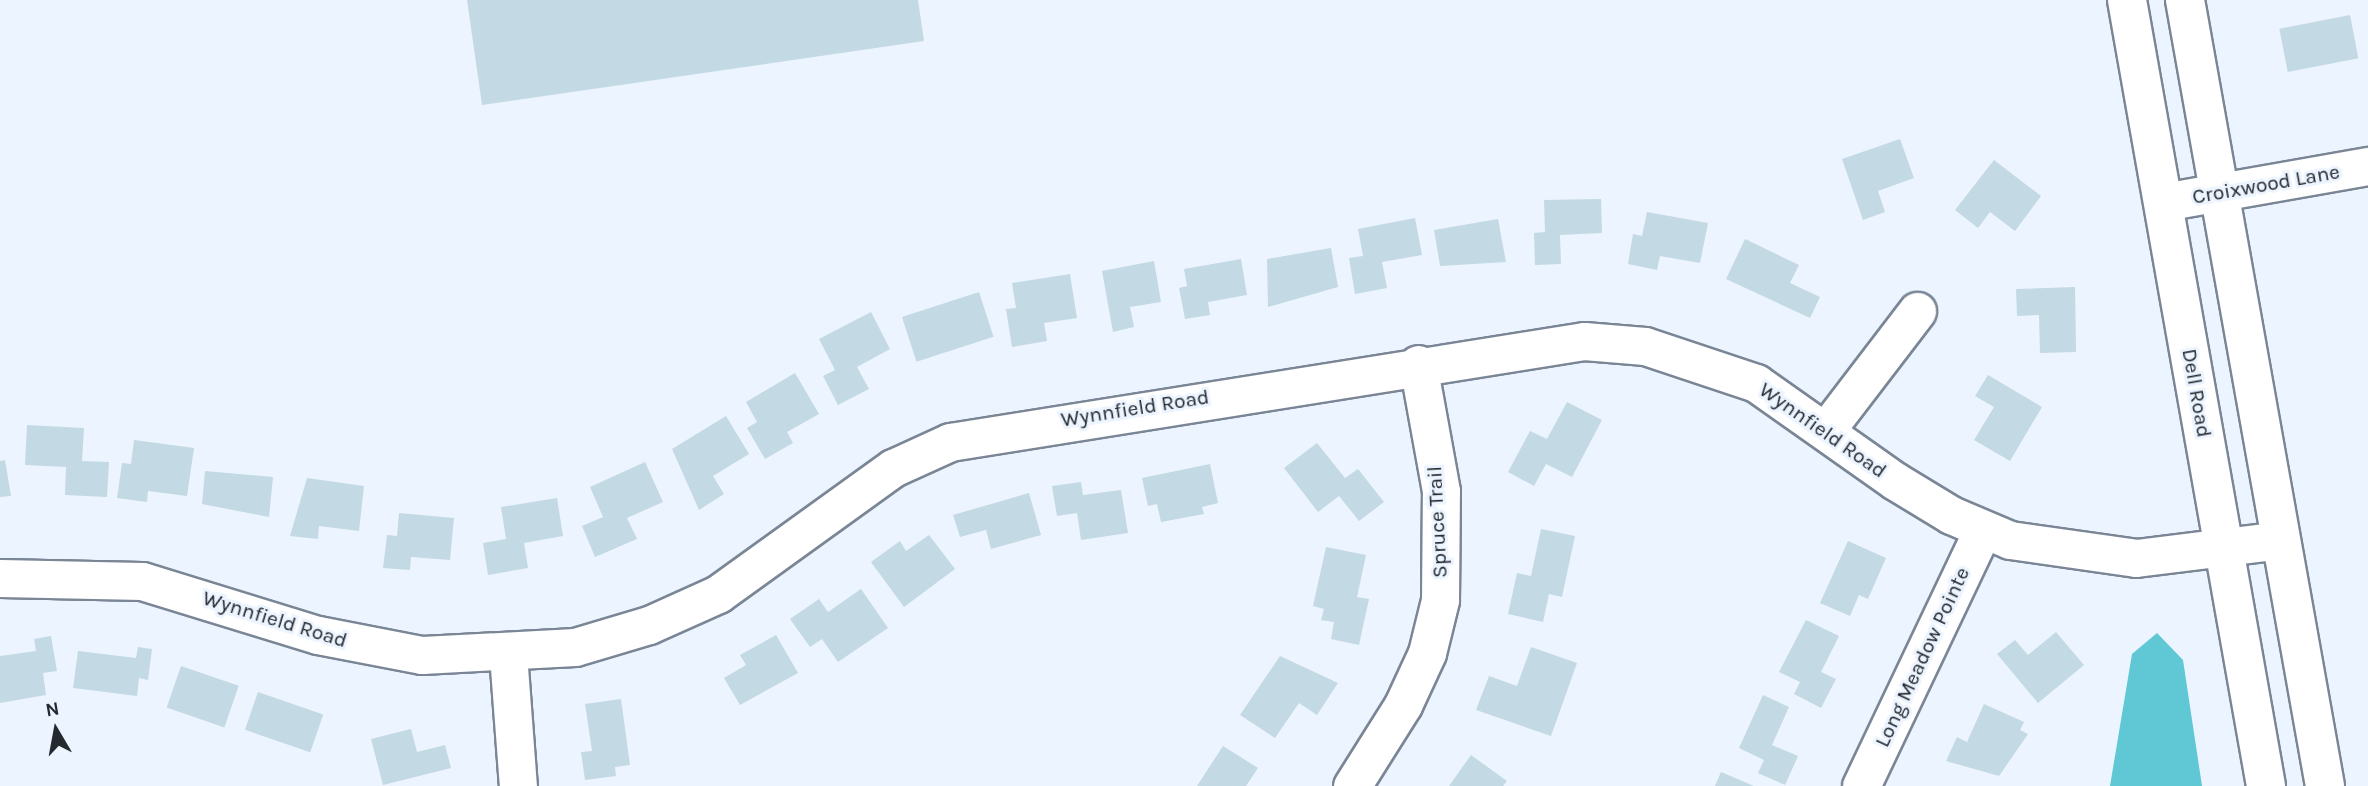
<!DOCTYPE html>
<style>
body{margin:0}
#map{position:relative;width:2368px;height:786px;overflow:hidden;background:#ecf4ff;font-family:Karla,sans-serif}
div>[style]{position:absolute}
.water>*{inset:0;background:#60c7d4}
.building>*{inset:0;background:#c3d9e4;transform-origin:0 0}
.roads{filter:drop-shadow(2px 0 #7a8696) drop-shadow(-2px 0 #7a8696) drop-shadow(0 2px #7a8696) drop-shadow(0 -2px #7a8696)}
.minor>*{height:37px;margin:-18.5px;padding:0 18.5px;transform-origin:18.5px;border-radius:18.5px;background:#fff}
.major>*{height:38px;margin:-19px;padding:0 19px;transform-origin:19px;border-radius:19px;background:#fff}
span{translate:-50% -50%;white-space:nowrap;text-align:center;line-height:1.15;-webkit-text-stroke:6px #ecf4ff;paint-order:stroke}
.street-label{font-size:21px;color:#24292f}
.north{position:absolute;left:21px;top:695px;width:70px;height:70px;-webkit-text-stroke:5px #ecf4ff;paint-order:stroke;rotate:350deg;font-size:19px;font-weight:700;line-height:28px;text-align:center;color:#24292f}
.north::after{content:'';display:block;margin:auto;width:24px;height:32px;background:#24292f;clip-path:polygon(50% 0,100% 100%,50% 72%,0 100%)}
</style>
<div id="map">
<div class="water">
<i style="clip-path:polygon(2157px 633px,2183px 660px,2202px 786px,2110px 786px,2132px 654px)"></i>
</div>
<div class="building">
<i style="clip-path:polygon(467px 0,918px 0,924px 41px,482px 105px)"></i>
<i style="left:2350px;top:15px;width:44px;height:72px;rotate:79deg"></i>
<i style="clip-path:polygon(1900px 139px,1914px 178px,1878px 191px,1885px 212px,1863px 220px,1842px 159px)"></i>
<i style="clip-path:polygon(1994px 160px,2041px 196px,2015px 231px,1990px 212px,1978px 228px,1955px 210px)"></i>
<i style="clip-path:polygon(1601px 199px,1602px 233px,1560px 235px,1561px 264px,1535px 265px,1534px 233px,1545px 232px,1544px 200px)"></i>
<i style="clip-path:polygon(1647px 212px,1708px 223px,1700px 263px,1660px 256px,1657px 270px,1628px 264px,1633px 234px,1642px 236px)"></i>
<i style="clip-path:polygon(1415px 218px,1422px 255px,1382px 262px,1387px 288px,1355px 294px,1349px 258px,1363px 256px,1358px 229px)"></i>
<i style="clip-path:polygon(1498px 219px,1506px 262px,1440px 266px,1434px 230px)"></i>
<i style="clip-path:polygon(1745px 239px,1799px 265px,1790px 283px,1820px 297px,1810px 318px,1726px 279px)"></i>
<i style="clip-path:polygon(1331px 248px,1338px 287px,1268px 307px,1267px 259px)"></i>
<i style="clip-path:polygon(1241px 259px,1247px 295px,1208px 302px,1210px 315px,1185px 319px,1179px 288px,1187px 286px,1184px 269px)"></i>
<i style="clip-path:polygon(1154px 261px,1161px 302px,1130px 307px,1134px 327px,1113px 332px,1102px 271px)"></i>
<i style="clip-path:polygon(1070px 274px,1077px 318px,1044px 323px,1047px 341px,1012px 347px,1006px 309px,1016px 308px,1012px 283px)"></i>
<i style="clip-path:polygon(2075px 287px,2076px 352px,2040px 353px,2039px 315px,2017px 316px,2016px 289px)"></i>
<i style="left:979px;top:292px;width:47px;height:81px;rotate:72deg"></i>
<i style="clip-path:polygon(871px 312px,890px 349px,857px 367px,869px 389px,838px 405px,823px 376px,835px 370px,819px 339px)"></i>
<i style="clip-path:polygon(795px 373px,819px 414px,787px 432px,793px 443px,765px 459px,747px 428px,757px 422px,746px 402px)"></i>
<i style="clip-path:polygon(1988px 375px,2042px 407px,2010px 461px,1974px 440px,1994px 407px,1975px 396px)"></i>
<i style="clip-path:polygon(1567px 402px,1602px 420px,1572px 477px,1546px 464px,1534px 486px,1508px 472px,1530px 431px,1547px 439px)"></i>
<i style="clip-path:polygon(726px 416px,749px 454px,713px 476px,724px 494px,699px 510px,672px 449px)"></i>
<i style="clip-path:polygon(27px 425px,84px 428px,82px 461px,109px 462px,107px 497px,65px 495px,66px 467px,25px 465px)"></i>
<i style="clip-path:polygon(134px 440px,194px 448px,187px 496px,148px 491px,147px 502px,117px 498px,122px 463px,131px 464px)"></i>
<i style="clip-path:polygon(1317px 443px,1345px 478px,1358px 469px,1384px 502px,1359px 521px,1339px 496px,1318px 512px,1284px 468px)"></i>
<i style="clip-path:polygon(5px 460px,11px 496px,0 497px,0 461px)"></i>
<i style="clip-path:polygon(645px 462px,663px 502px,627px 518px,637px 539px,595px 557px,582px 526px,603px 517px,590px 487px)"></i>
<i style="clip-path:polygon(1210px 464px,1218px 503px,1202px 507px,1204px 514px,1161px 522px,1157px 504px,1148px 506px,1142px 478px)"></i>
<i style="clip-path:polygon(205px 471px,273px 477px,269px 517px,202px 504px)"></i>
<i style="clip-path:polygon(307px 478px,364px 486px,359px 531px,319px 526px,318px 539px,290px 536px)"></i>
<i style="clip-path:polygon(1081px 482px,1083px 495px,1121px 490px,1128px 533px,1081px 540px,1077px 513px,1057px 516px,1052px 486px)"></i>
<i style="clip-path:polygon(1029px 493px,1041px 535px,991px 549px,986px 530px,960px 537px,953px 515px)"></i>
<i style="clip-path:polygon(557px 498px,563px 536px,524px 543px,528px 568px,488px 575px,483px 543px,506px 539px,501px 507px)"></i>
<i style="clip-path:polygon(399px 513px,454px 518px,450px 560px,411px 557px,410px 570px,383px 568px,387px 535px,397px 536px)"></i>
<i style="clip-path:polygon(1541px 529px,1575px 536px,1562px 597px,1549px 594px,1543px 622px,1508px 614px,1517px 573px,1531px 576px)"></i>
<i style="clip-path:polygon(929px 535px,955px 569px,904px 607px,871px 562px,900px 541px,906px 551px)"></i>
<i style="clip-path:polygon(1848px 541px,1886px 558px,1868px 599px,1859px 595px,1850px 616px,1820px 603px)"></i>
<i style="clip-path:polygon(1326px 547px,1366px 555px,1357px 597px,1369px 599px,1359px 645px,1331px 639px,1334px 622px,1321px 620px,1324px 609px,1313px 606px)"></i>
<i style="clip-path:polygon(861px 589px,888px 628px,838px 662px,822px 639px,810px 647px,790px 619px,819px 599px,828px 612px)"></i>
<i style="clip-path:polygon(1806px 620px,1839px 636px,1821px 672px,1836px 679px,1821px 708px,1794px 694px,1800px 682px,1779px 672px)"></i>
<i style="clip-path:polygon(2056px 632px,2084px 665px,2038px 703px,1997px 654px,2015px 640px,2028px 655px)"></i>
<i style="clip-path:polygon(776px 635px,798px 673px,740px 705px,724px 678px,746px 665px,740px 655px)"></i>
<i style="clip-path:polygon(51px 636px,57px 671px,43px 673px,46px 695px,0 703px,0 656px,36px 651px,34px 639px)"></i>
<i style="clip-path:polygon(138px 647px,152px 649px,148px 680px,139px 678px,137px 696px,73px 688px,78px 651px,136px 658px)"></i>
<i style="clip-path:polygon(1531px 647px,1577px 663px,1551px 736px,1476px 710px,1489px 676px,1517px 686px)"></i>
<i style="clip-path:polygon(1280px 656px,1338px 683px,1317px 715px,1299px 703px,1275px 738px,1240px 715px)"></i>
<i style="left:181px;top:666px;width:61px;height:44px;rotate:19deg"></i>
<i style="left:258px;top:692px;width:69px;height:40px;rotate:19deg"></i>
<i style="clip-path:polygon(1763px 695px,1789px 707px,1772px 745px,1798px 756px,1785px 785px,1758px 773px,1764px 760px,1739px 748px)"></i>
<i style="clip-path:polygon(621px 699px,630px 765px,615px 767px,616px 776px,585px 780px,581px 752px,592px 751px,585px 704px)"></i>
<i style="clip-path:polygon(1984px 704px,2024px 722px,2020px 730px,2028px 734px,1999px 776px,1946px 761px,1957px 737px,1967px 742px)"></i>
<i style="clip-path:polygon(411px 729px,417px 752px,445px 745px,451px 768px,383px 785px,371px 739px)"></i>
<i style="clip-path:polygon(1223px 746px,1258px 768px,1246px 786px,1197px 786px)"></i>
<i style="clip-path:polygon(1471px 755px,1507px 781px,1503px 786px,1449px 786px)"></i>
<i style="clip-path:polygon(1721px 772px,1754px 786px,1715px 786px)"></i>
</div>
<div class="roads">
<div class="minor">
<i style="left:2163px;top:202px;width:208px;rotate:-10deg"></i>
<i style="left:1826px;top:430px;width:150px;rotate:-52.6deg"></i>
<i style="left:0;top:578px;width:142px;rotate:1.2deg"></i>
<i style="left:142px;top:581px;width:184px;rotate:17.1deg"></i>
<i style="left:318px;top:635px;width:106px;rotate:10.9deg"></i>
<i style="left:422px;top:655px;width:153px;rotate:-3deg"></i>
<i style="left:575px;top:647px;width:77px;rotate:-16.6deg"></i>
<i style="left:649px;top:625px;width:76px;rotate:-24.2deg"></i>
<i style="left:718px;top:594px;width:216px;rotate:-35.8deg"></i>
<i style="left:893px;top:468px;width:63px;rotate:-24.5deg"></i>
<i style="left:950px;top:442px;width:642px;rotate:-9.05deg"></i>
<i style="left:1584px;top:341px;width:61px;rotate:4.7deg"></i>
<i style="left:1645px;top:346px;width:117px;rotate:18.4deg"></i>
<i style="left:1756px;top:383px;width:170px;rotate:35.2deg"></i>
<i style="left:1895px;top:481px;width:66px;rotate:31.3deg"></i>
<i style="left:1951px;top:515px;width:64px;rotate:23deg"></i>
<i style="left:2010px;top:540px;width:127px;rotate:8.1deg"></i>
<i style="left:2136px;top:558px;width:145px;rotate:-7.1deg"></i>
<i style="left:508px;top:654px;width:132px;rotate:85.7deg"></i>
<i style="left:1352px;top:786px;width:96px;rotate:-57.8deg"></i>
<i style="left:1403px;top:705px;width:57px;rotate:-65.2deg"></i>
<i style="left:1427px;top:653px;width:55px;rotate:-76.2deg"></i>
<i style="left:1440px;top:600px;width:109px;rotate:-89.5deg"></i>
<i style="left:1441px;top:491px;width:129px;rotate:-100.3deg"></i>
<i style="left:1861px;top:786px;width:284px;rotate:-64.6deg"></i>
</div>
<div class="major">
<i style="left:2127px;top:0;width:798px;rotate:79.97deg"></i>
<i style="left:2185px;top:0;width:798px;rotate:79.9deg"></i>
</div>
</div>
<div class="street-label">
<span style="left:2266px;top:184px;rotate:-10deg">Croixwood Lane</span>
<span style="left:2197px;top:393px;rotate:80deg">Dell Road</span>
<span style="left:1135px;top:408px;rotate:-9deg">Wynnfield Road</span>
<span style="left:1823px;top:430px;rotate:35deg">Wynnfield Road</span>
<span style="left:1437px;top:522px;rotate:-93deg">Spruce Trail</span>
<span style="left:275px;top:619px;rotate:17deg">Wynnfield Road</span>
<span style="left:1922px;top:657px;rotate:-65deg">Long Meadow Pointe</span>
</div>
<div class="north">N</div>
</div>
